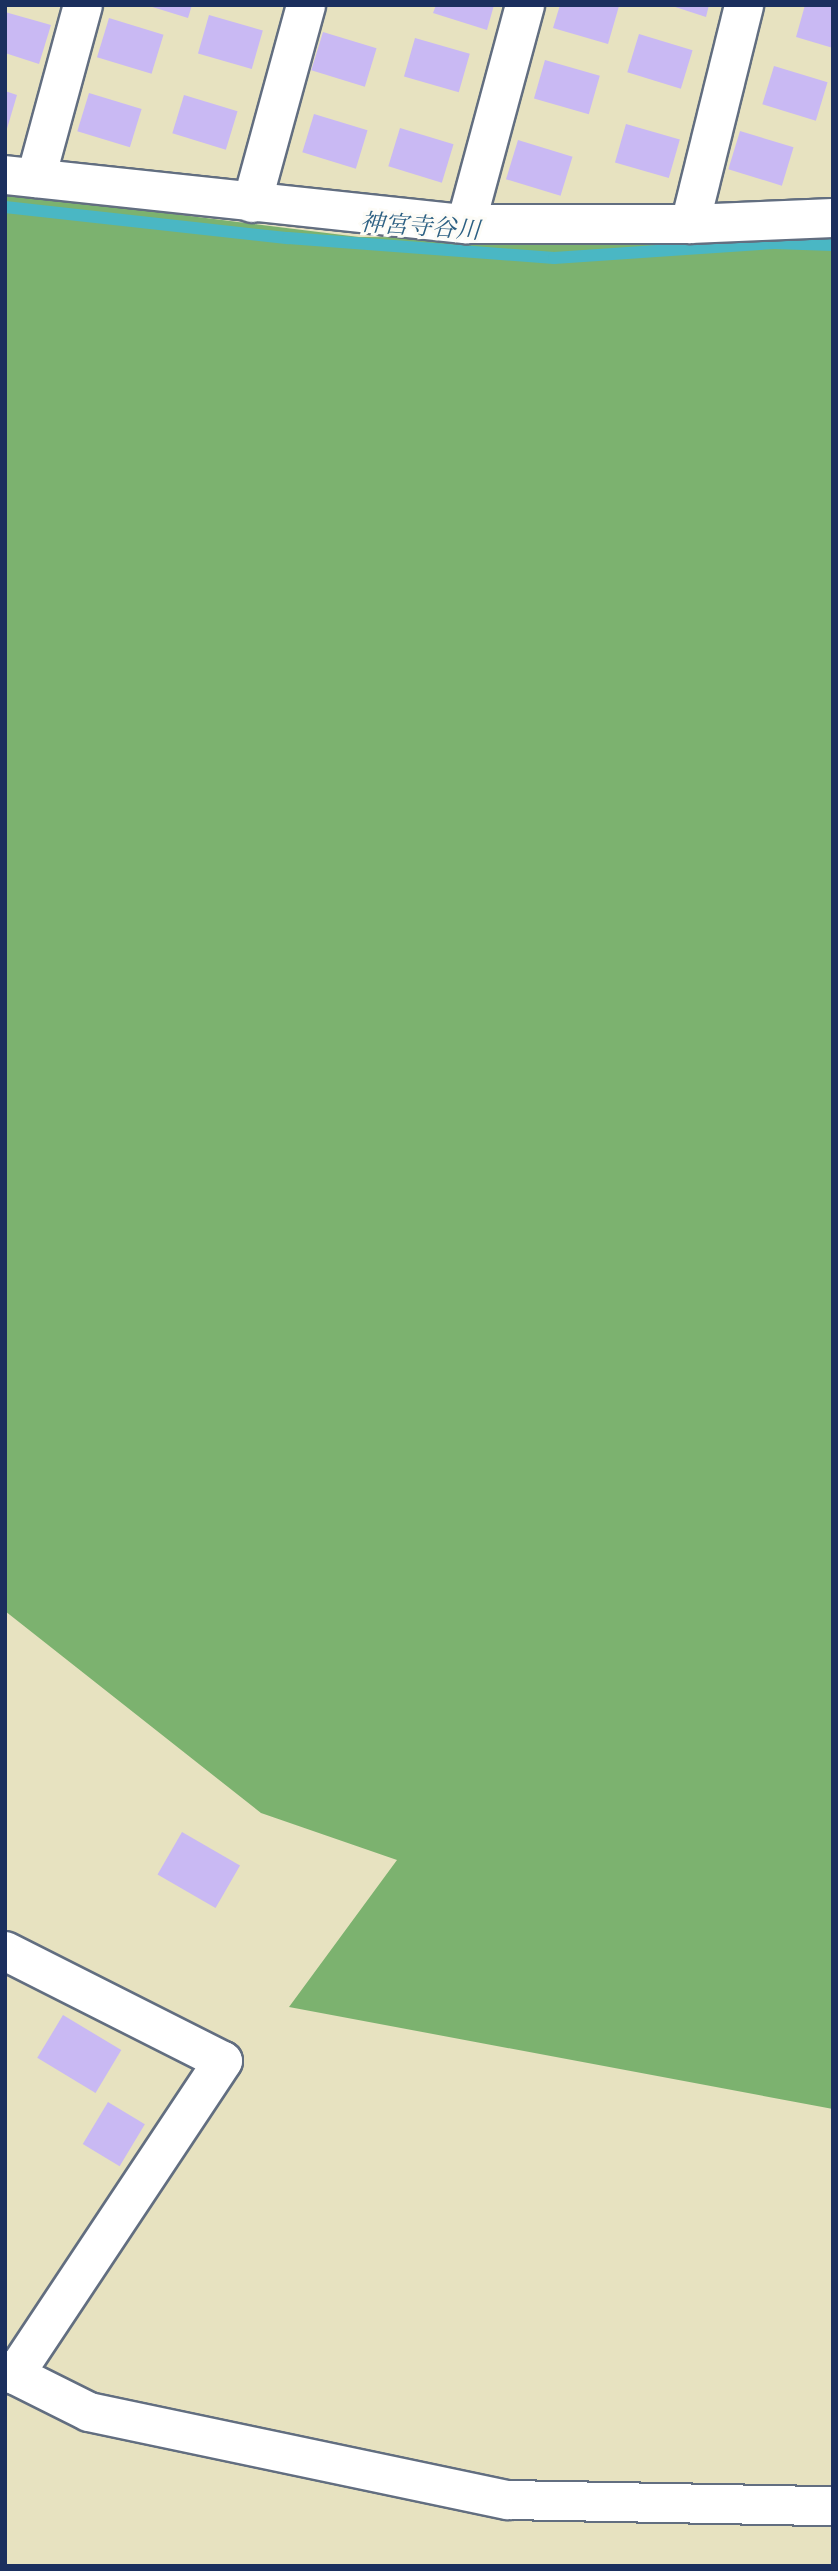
<!DOCTYPE html>
<meta charset="utf-8">
<style>
body{margin:0}
#map{position:relative;width:838px;height:2571px;overflow:hidden;background:#e7e2c0;font-family:"IM FELL French Canon","Noto Serif JP",serif}
div>[style]{position:absolute}
.forest>*{inset:0;background:#7cb26f}
.stream>*{height:12px;margin:-6px;padding:0 6px;transform-origin:6px;border-radius:6px;background:#4ab7c4}
.building>*{inset:0;background:#c9b9f3;transform-origin:0 0}
.roads{filter:drop-shadow(2px 0 #626e80) drop-shadow(-2px 0 #626e80) drop-shadow(0 2px #626e80) drop-shadow(0 -2px #626e80)}
.minor>*{height:38px;margin:-19px;padding:0 19px;transform-origin:19px;border-radius:19px;background:#fff}
span{translate:-50% -50%;white-space:nowrap;text-align:center;line-height:1.15;-webkit-text-stroke:6px #fdfcf7;paint-order:stroke}
.water-label{font-size:24px;color:#2b5f82;font-style:italic}
.frame{position:absolute;inset:0;border:7px solid #1b2f5e;pointer-events:none}
</style>
<div id="map">
<div class="forest">
<i style="clip-path:polygon(5px 193px,359px 237px,827px 239px,833px 243px,833px 2109px,289px 2007px,397px 1860px,261px 1813px,5px 1611px)"></i>
</div>
<div class="stream">
<i style="left:5px;top:207px;width:285px;rotate:6.3deg"></i>
<i style="left:288px;top:238px;width:267px;rotate:4.3deg"></i>
<i style="left:554px;top:258px;width:221px;rotate:-3.9deg"></i>
<i style="left:774px;top:243px;width:59px;rotate:1.9deg"></i>
</div>
<div class="building">
<i style="clip-path:polygon(146px 5px,192px 5px,188px 18px)"></i>
<i style="clip-path:polygon(436px 5px,494px 5px,487px 30px,433px 13px)"></i>
<i style="clip-path:polygon(560px 5px,619px 6px,608px 44px,553px 28px)"></i>
<i style="clip-path:polygon(669px 5px,709px 5px,706px 17px)"></i>
<i style="clip-path:polygon(805px 5px,833px 6px,833px 48px,796px 37px)"></i>
<i style="clip-path:polygon(5px 12px,51px 25px,39px 64px,5px 53px)"></i>
<i style="left:209px;top:15px;width:56px;height:40px;rotate:16deg"></i>
<i style="left:109px;top:18px;width:57px;height:41px;rotate:17deg"></i>
<i style="left:323px;top:32px;width:56px;height:40px;rotate:17deg"></i>
<i style="left:639px;top:34px;width:56px;height:40px;rotate:17deg"></i>
<i style="left:415px;top:38px;width:57px;height:40px;rotate:16deg"></i>
<i style="left:545px;top:60px;width:57px;height:40px;rotate:16deg"></i>
<i style="left:774px;top:66px;width:56px;height:40px;rotate:17deg"></i>
<i style="clip-path:polygon(5px 91px,17px 95px,6px 132px,5px 132px)"></i>
<i style="left:89px;top:93px;width:55px;height:40px;rotate:17deg"></i>
<i style="left:184px;top:95px;width:56px;height:40px;rotate:17deg"></i>
<i style="left:314px;top:114px;width:56px;height:40px;rotate:17deg"></i>
<i style="left:626px;top:124px;width:56px;height:40px;rotate:16deg"></i>
<i style="left:400px;top:128px;width:56px;height:40px;rotate:17deg"></i>
<i style="left:740px;top:131px;width:56px;height:40px;rotate:17deg"></i>
<i style="left:518px;top:140px;width:57px;height:41px;rotate:17deg"></i>
<i style="left:182px;top:1832px;width:67px;height:49px;rotate:30deg"></i>
<i style="left:63px;top:2015px;width:68px;height:50px;rotate:31deg"></i>
<i style="left:108px;top:2102px;width:43px;height:49px;rotate:31deg"></i>
</div>
<div class="roads">
<div class="minor">
<i style="left:5px;top:175px;width:464px;rotate:6.1deg"></i>
<i style="left:466px;top:224px;width:224px"></i>
<i style="left:690px;top:224px;width:143px;rotate:-2.4deg"></i>
<i style="left:36px;top:178px;width:179px;rotate:-74.8deg"></i>
<i style="left:252px;top:203px;width:205px;rotate:-74.7deg"></i>
<i style="left:466px;top:224px;width:227px;rotate:-74.9deg"></i>
<i style="left:690px;top:224px;width:226px;rotate:-76.1deg"></i>
<i style="left:5px;top:1951px;width:244px;rotate:26.8deg"></i>
<i style="left:223px;top:2061px;width:377px;rotate:123.6deg"></i>
<i style="left:5px;top:2370px;width:94px;rotate:26.6deg"></i>
<i style="left:89px;top:2412px;width:428px;rotate:11.9deg"></i>
<i style="left:508px;top:2500px;width:325px;rotate:1.1deg"></i>
</div>
</div>
<div class="water-label">
<span style="left:420px;top:227px;rotate:4deg">神宮寺谷川</span>
</div>
<div class="frame"></div>
</div>
